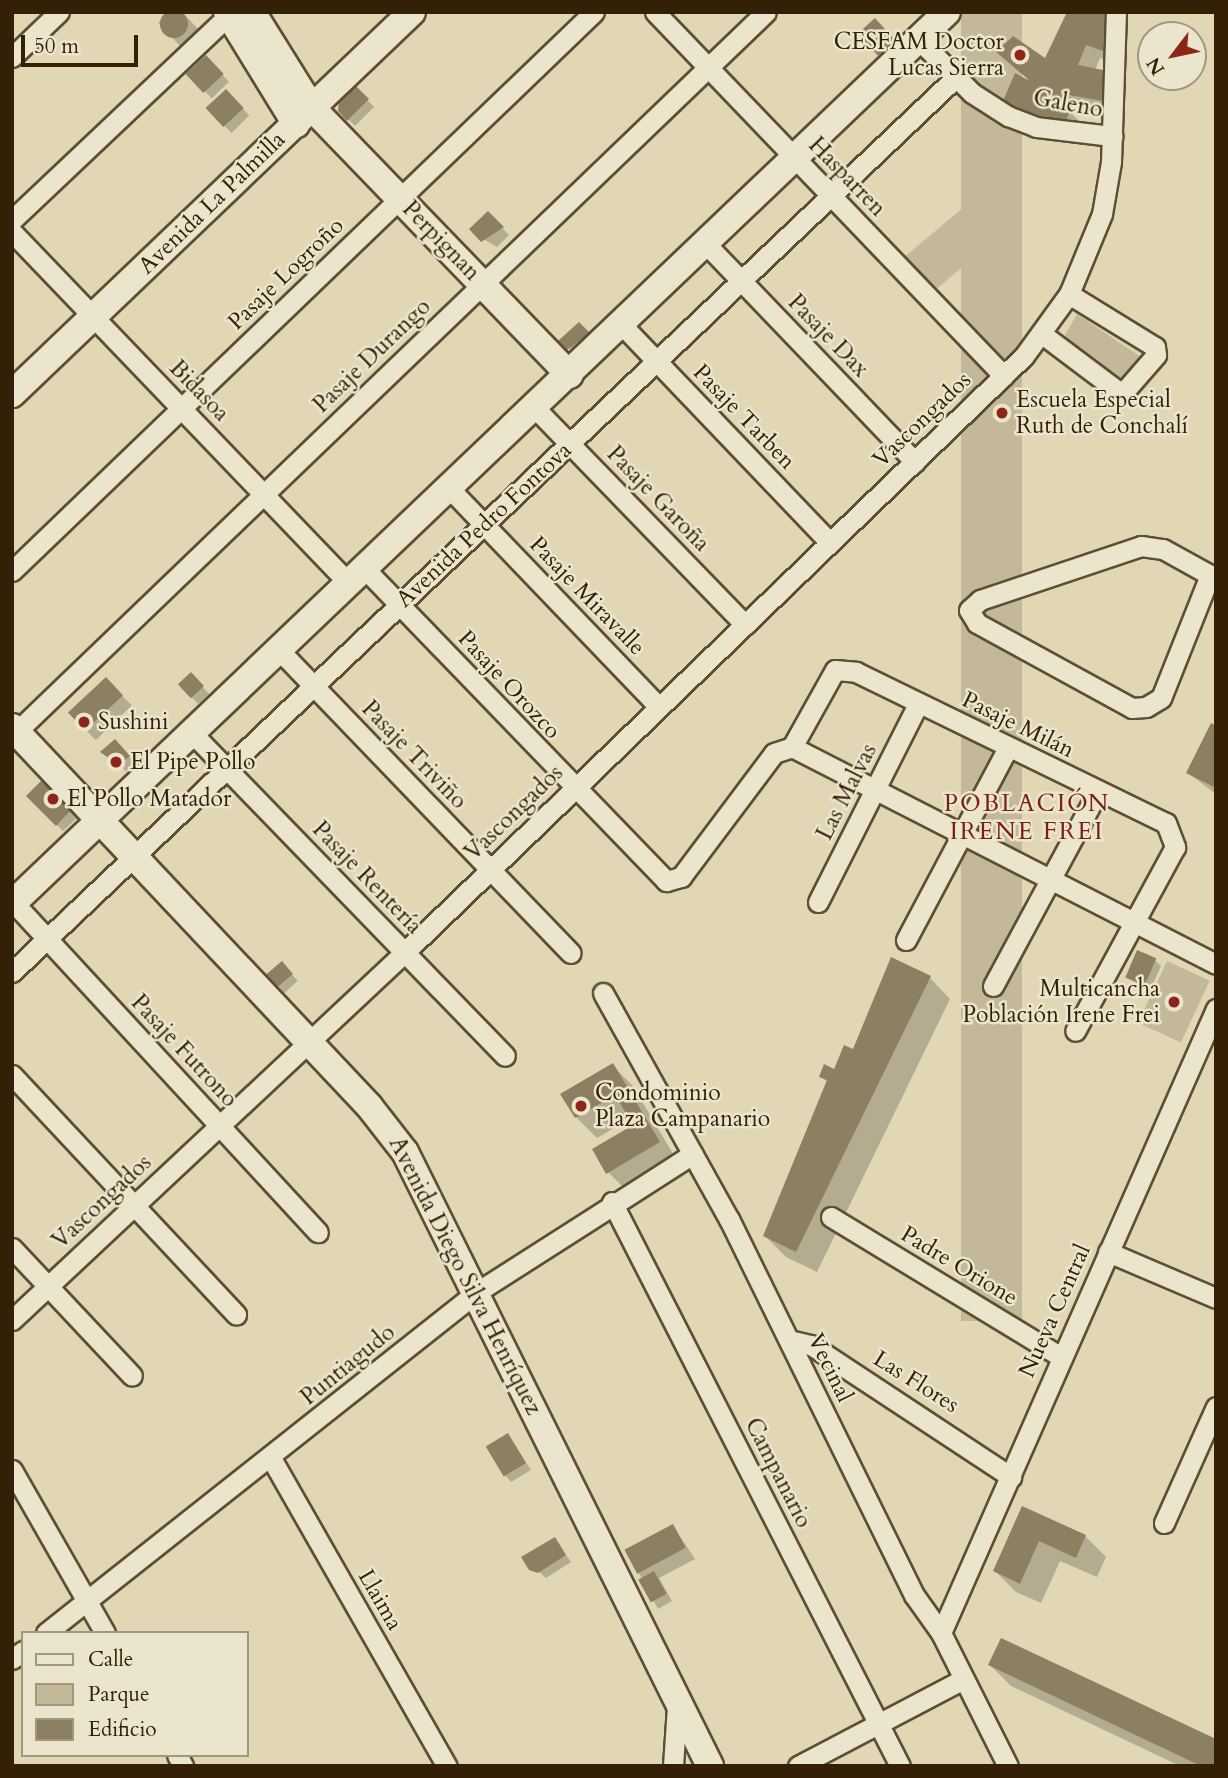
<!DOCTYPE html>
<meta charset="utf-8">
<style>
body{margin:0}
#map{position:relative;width:1228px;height:1778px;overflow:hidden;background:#e1d7b4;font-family:Cardo,serif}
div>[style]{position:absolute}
.green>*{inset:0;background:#c3b897;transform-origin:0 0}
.shadow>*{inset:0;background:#0003;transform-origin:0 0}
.building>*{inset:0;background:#8d7f61;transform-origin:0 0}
.round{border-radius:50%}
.roads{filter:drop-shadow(2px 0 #5e4e32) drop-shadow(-2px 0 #5e4e32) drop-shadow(0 2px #5e4e32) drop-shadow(0 -2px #5e4e32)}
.street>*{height:19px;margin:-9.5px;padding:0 9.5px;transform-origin:9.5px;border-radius:9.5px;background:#ece5ce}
.secondary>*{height:26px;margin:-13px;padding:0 13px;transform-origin:13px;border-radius:13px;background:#ece5ce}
.dots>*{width:19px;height:19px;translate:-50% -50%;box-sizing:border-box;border:4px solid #ece5ce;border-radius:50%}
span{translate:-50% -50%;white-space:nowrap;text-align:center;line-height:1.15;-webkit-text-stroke:5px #ece5ce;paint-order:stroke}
.poi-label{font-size:23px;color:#332007}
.right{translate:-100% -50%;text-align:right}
.left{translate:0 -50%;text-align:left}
.street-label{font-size:23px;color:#332007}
.neighbourhood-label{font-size:24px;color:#7a1f14;letter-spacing:2px}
.frame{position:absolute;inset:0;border:14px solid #332007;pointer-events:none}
.legend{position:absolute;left:21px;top:1631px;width:228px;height:126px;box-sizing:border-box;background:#ece5ce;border:2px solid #a2967e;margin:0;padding:9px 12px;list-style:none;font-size:21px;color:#332007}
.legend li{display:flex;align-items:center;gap:14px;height:35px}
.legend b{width:35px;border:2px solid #a2967e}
.north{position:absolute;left:1137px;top:21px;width:70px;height:70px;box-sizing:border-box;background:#ece5ce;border:2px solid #a2967e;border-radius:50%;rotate:238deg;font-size:19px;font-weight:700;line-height:28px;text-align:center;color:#332007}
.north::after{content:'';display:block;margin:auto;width:24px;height:32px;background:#8f2418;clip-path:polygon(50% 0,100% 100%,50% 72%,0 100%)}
.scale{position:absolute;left:21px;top:35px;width:117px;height:32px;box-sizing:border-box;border:4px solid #332007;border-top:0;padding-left:9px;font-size:21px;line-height:24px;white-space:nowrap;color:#332007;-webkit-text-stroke:5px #ece5ce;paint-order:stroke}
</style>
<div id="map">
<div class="green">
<i style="left:961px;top:12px;width:61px;height:1309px"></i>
<i style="left:964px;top:207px;width:45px;height:79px;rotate:50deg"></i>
<i style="clip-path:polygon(1077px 314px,1144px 359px,1123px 388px,1063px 339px)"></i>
<i style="left:1167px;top:961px;width:47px;height:68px;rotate:25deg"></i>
</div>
<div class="shadow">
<i style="clip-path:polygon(170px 12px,182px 12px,199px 30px,181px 47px,158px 23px)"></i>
<i style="clip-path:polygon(1069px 12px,1119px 64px,1100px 58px,1095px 70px,1121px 115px,1073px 106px,1071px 113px,1079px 121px,1074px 137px,1005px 101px,1046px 61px)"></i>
<i style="left:875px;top:20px;width:38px;height:19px;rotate:48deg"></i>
<i style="left:206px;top:58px;width:33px;height:24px;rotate:46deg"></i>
<i style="clip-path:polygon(355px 87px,374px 107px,355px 126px,339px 110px)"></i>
<i style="left:226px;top:92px;width:33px;height:25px;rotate:45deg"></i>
<i style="clip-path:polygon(488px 213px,509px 235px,497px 247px,478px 236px)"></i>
<i style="clip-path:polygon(579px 324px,596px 341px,581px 355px,567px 347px)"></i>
<i style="left:191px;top:674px;width:27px;height:15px;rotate:48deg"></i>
<i style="left:106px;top:679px;width:37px;height:50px;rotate:46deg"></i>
<i style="clip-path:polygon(1216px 728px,1216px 794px,1188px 773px)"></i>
<i style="clip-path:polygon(122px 748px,135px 763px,126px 771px,103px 752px)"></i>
<i style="clip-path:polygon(50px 787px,77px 818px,63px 831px,28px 796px)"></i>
<i style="clip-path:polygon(1155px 960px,1161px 966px,1150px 991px,1127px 977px)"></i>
<i style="left:282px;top:964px;width:23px;height:18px;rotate:47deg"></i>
<i style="clip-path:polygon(930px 978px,950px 999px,817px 1272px,786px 1257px,765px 1236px,828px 1083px,821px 1076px,835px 1071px)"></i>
<i style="clip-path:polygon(612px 1065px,633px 1086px,679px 1164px,629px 1193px,608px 1172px,636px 1126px,631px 1118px,597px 1138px,576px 1117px)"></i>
<i style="clip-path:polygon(508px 1435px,531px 1470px,511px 1482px,505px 1475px)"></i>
<i style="clip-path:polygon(1023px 1508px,1085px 1536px,1106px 1557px,1097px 1577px,1060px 1561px,1041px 1603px,1016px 1592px,995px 1571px)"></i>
<i style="clip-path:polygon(673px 1526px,695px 1559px,659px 1578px,672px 1601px,658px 1609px,627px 1551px)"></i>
<i style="clip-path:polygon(555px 1539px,571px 1562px,546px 1578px,530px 1564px)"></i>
<i style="clip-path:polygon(990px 1665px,1216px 1766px,1180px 1766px,1011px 1686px)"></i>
</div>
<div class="building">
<i class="round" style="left:160px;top:10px;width:28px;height:28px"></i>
<i style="clip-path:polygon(1067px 12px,1109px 12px,1106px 52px,1086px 45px,1078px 65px,1108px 71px,1108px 102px,1064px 94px,1060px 105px,1070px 109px,1064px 127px,1003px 101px,1015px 73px,1030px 81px,996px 52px,1013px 36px,1045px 58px)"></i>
<i style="left:875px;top:18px;width:30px;height:23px;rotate:48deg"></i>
<i style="left:206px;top:55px;width:26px;height:28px;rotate:47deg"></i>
<i style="clip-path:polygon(355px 85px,369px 99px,347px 121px,338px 111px,339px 101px)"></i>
<i style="left:226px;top:89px;width:26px;height:28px;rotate:47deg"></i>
<i style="clip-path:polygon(488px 211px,504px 227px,481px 242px,469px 229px)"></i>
<i style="clip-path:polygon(579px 322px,590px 333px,567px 350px,558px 341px)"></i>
<i style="left:191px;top:672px;width:19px;height:18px;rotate:47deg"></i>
<i style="left:106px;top:677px;width:25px;height:52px;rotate:47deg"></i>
<i style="clip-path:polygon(1211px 723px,1216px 726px,1216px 788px,1186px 773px)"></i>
<i style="clip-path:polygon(115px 739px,130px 756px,119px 765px,100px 752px)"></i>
<i style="clip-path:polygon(44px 778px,71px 810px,56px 826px,26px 796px)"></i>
<i style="left:1137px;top:950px;width:21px;height:30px;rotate:23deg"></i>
<i style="clip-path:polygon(891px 957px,931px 976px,796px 1252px,763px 1236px,827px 1080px,819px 1077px,824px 1064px,834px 1069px,844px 1045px,853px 1049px)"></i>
<i style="left:282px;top:961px;width:17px;height:22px;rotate:50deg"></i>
<i style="clip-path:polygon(613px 1063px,660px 1142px,606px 1174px,592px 1149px,633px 1125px,615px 1095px,575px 1118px,560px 1094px)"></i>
<i style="left:508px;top:1433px;width:35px;height:26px;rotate:59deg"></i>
<i style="clip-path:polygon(1022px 1506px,1086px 1535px,1076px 1558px,1039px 1541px,1020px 1584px,993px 1571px)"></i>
<i style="left:673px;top:1524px;width:27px;height:55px;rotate:62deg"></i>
<i style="clip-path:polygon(555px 1537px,566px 1555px,538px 1573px,529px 1570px,521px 1557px)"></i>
<i style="left:654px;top:1571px;width:26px;height:18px;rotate:61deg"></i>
<i style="clip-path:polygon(1001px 1638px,1216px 1739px,1216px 1766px,1201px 1766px,988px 1665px)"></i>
</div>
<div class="roads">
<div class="street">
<i style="left:655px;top:12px;width:504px;rotate:46.21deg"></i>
<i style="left:919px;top:40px;width:75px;rotate:45deg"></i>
<i style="left:972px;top:93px;width:43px;rotate:32.6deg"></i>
<i style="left:1008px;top:116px;width:30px;rotate:21deg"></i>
<i style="left:1036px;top:127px;width:77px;rotate:6.8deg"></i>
<i style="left:12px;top:57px;width:65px;rotate:-43.8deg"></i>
<i style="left:12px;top:220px;width:299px;rotate:-43.4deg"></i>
<i style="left:12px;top:232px;width:488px;rotate:46.2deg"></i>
<i style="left:706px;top:244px;width:302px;rotate:46.2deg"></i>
<i style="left:622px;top:325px;width:301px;rotate:46.3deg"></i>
<i style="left:1042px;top:334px;width:100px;rotate:36.9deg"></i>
<i style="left:1122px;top:394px;width:52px;rotate:-48.9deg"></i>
<i style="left:1156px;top:355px;width:8px;rotate:-97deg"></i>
<i style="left:1155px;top:347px;width:101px;rotate:-148.4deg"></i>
<i style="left:535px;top:408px;width:302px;rotate:45.9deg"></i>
<i style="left:450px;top:489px;width:302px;rotate:46.2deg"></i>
<i style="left:365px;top:569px;width:434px;rotate:46deg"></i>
<i style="left:666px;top:881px;width:16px;rotate:-15deg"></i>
<i style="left:681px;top:877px;width:155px;rotate:-53.1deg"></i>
<i style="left:774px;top:753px;width:19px;rotate:-18deg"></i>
<i style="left:792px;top:747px;width:88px;rotate:-60.8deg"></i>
<i style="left:835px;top:670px;width:21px;rotate:5deg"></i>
<i style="left:856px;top:672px;width:345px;rotate:26deg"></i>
<i style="left:1166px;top:823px;width:26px;rotate:69deg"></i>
<i style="left:1175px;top:847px;width:209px;rotate:118.5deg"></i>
<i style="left:12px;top:571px;width:807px;rotate:-43.85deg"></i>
<i style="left:1210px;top:575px;width:132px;rotate:111.7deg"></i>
<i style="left:1161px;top:698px;width:17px;rotate:149deg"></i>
<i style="left:1146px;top:707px;width:14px;rotate:176deg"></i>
<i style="left:1132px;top:708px;width:177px;rotate:-151.3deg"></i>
<i style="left:977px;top:623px;width:15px;rotate:-122deg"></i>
<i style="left:969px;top:610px;width:15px;rotate:-42deg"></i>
<i style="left:980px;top:600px;width:170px;rotate:-18.5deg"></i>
<i style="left:1141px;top:546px;width:22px;rotate:8deg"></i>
<i style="left:1163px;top:549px;width:54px;rotate:29deg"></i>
<i style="left:1210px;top:575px;width:7px;rotate:27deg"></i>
<i style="left:280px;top:651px;width:419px;rotate:46.1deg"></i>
<i style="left:193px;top:734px;width:448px;rotate:45.9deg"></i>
<i style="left:12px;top:736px;width:1045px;rotate:-43.84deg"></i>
<i style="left:792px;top:747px;width:476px;rotate:27.1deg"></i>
<i style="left:818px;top:902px;width:222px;rotate:-63.2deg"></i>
<i style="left:14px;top:903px;width:448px;rotate:47.3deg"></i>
<i style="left:906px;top:940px;width:216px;rotate:-62.1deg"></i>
<i style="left:12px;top:972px;width:1299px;rotate:-43.47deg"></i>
<i style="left:993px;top:986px;width:221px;rotate:-61.7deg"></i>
<i style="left:603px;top:993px;width:259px;rotate:60.9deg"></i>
<i style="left:729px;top:1219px;width:419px;rotate:63.8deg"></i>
<i style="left:914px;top:1595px;width:47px;rotate:54.6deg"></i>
<i style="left:941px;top:1633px;width:149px;rotate:63.3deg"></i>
<i style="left:12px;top:1075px;width:328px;rotate:46.9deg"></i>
<i style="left:612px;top:1202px;width:633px;rotate:62.95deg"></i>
<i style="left:831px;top:1217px;width:269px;rotate:31.3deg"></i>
<i style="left:12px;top:1248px;width:175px;rotate:46.8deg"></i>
<i style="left:1108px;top:1252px;width:117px;rotate:23.1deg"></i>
<i style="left:12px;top:1320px;width:538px;rotate:-43.12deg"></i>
<i style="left:405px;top:952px;width:859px;rotate:-43.92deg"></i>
<i style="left:1024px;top:356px;width:77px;rotate:-54deg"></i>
<i style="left:1069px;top:294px;width:87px;rotate:-67.6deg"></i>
<i style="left:1102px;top:214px;width:53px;rotate:-80.2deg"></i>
<i style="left:1111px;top:162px;width:150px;rotate:-88.1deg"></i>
<i style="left:789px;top:1340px;width:23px;rotate:13deg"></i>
<i style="left:811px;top:1345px;width:240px;rotate:33.4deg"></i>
<i style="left:271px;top:1458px;width:355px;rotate:60.3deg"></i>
<i style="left:12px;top:1470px;width:188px;rotate:60.3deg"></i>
<i style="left:1164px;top:1523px;width:127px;rotate:-65.9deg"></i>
<i style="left:46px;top:1633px;width:550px;rotate:-38.35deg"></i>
<i style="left:477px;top:1292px;width:256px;rotate:-32.6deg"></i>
<i style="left:941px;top:1633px;width:682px;rotate:-66.22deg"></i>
<i style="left:12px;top:1659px;width:14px;rotate:-36deg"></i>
<i style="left:177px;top:1755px;width:13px;rotate:61deg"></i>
<i style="left:673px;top:1766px;width:61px;rotate:-86.2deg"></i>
<i style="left:798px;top:1766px;width:187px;rotate:-27.7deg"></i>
</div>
<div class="secondary">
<i style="left:227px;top:12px;width:132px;rotate:58.4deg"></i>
<i style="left:252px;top:12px;width:113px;rotate:58deg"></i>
<i style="left:312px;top:108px;width:371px;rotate:46deg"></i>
<i style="left:12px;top:394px;width:553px;rotate:-43.68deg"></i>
<i style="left:12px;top:727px;width:521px;rotate:46.71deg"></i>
<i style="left:369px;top:1106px;width:58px;rotate:52deg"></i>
<i style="left:405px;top:1152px;width:686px;rotate:63.58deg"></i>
<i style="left:12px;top:904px;width:1292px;rotate:-43.65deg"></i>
</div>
</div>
<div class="dots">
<i style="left:1020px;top:55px;background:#8f2418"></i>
<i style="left:1002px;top:413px;background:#8f2418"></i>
<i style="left:84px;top:722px;background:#8f2418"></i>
<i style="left:116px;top:762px;background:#8f2418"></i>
<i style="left:53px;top:799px;background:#8f2418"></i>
<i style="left:1174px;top:1002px;background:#8f2418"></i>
<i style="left:581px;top:1106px;background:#8f2418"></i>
</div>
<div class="poi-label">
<span class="right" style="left:1004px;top:55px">CESFAM Doctor<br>Lucas Sierra</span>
<span class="left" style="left:1016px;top:413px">Escuela Especial<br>Ruth de Conchalí</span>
<span class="left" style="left:98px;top:722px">Sushini</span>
<span class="left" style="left:130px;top:762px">El Pipe Pollo</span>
<span class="left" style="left:67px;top:799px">El Pollo Matador</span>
<span class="right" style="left:1160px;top:1002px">Multicancha<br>Población Irene Frei</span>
<span class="left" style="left:595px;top:1106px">Condominio<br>Plaza Campanario</span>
</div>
<div class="street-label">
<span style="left:1068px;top:104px;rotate:10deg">Galeno</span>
<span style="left:847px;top:177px;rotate:46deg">Hasparren</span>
<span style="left:212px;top:203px;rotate:-44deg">Avenida La Palmilla</span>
<span style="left:441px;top:241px;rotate:46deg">Perpignan</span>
<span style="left:286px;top:274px;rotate:-44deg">Pasaje Logroño</span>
<span style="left:828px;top:336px;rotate:46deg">Pasaje Dax</span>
<span style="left:372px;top:356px;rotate:-44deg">Pasaje Durango</span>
<span style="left:199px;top:391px;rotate:46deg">Bidasoa</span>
<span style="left:744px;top:417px;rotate:46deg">Pasaje Tarben</span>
<span style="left:922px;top:420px;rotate:-44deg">Vascongados</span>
<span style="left:658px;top:499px;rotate:46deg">Pasaje Garoña</span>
<span style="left:484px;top:525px;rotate:-43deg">Avenida Pedro Fontova</span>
<span style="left:587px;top:596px;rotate:46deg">Pasaje Miravalle</span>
<span style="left:509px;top:685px;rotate:47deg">Pasaje Orozco</span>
<span style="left:1018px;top:725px;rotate:26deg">Pasaje Milán</span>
<span style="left:414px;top:755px;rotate:46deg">Pasaje Triviño</span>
<span style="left:847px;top:792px;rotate:-63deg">Las Malvas</span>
<span style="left:514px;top:813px;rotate:-44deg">Vascongados</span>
<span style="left:367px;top:878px;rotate:46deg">Pasaje Rentería</span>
<span style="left:184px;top:1051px;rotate:47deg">Pasaje Futrono</span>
<span style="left:102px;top:1202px;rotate:-43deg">Vascongados</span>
<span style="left:959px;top:1266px;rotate:31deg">Padre Orione</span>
<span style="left:465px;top:1276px;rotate:63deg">Avenida Diego Silva Henríquez</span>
<span style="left:1055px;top:1311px;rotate:-66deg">Nueva Central</span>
<span style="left:348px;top:1365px;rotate:-39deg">Puntiagudo</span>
<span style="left:830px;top:1368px;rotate:64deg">Vecinal</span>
<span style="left:916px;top:1382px;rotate:32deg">Las Flores</span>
<span style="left:778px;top:1473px;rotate:63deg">Campanario</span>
<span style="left:380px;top:1600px;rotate:60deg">Llaima</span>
</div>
<div class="neighbourhood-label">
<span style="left:1027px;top:818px">POBLACIÓN<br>IRENE FREI</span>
</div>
<div class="frame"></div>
<ul class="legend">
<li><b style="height:9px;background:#ece5ce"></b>Calle</li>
<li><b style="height:19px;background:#c3b897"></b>Parque</li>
<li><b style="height:19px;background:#8d7f61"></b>Edificio</li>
</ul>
<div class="north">N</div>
<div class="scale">50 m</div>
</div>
